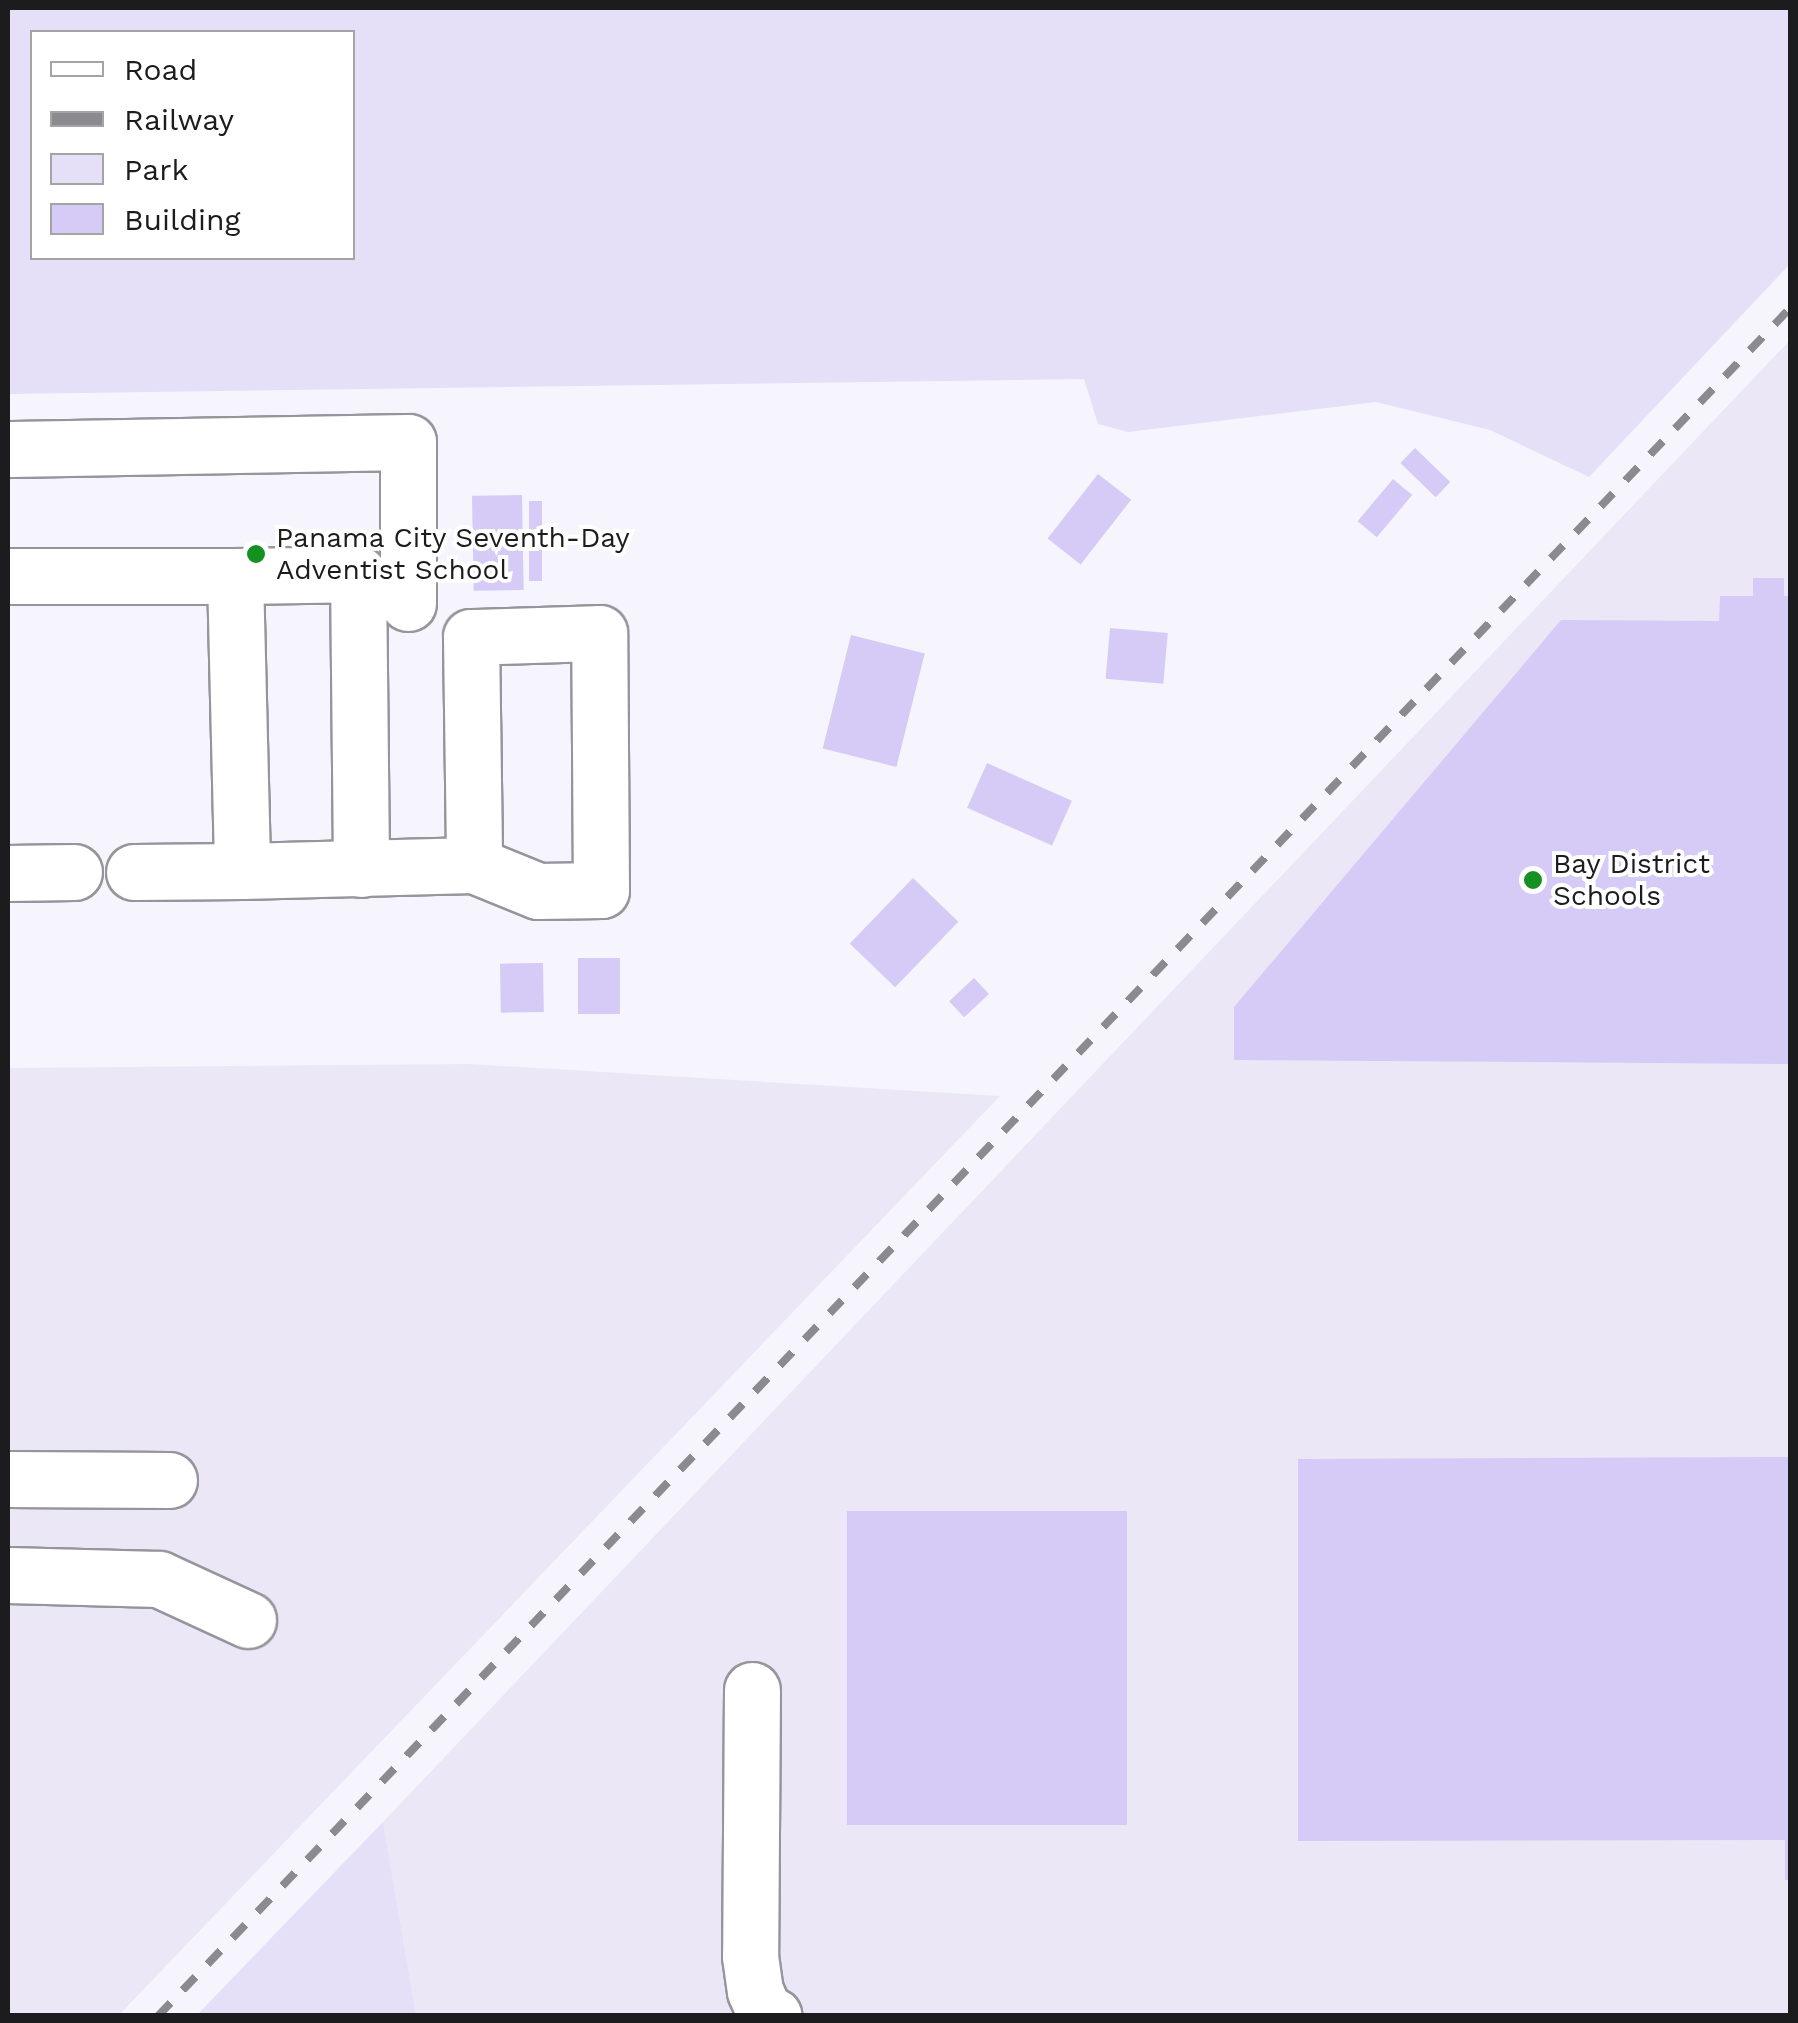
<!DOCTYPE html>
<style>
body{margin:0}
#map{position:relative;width:1798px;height:2023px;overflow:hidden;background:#f6f5fd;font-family:"Work Sans",sans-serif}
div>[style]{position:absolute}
.built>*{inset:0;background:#ebe7f6}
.green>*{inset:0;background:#e5dff7}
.building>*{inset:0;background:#d6cbf6;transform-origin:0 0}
.roads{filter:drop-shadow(2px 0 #97959c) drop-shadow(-2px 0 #97959c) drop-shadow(0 2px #97959c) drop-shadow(0 -2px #97959c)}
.minor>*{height:55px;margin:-27.5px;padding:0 27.5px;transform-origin:27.5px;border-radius:27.5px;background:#fff}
.rail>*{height:8px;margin-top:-4px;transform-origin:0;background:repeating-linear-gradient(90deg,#8a8a8f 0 18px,transparent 0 36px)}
.dots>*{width:28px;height:28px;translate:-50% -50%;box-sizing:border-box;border:5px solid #fff;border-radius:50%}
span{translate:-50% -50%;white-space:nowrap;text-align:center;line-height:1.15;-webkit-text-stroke:8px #fff;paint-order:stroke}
.poi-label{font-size:28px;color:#1c1c1f}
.left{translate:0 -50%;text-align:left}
.frame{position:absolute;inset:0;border:10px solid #1c1c1f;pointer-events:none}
.legend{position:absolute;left:30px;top:30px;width:325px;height:230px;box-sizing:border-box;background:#fff;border:2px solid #a4a4a5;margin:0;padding:12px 18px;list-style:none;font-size:30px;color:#1c1c1f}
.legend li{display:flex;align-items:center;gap:20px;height:50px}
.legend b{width:50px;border:2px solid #a4a4a5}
</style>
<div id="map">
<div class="built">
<i style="clip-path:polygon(1790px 340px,1790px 2015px,416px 2015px,383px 1822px)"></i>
<i style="clip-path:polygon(470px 1064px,1000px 1096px,119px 2015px,8px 2016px,8px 1068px)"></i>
</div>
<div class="green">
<i style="clip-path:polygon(evenodd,8px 8px,1790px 8px,1790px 264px,1589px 477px,1490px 430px,1376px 402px,1128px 432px,1098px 424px,1084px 379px,8px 394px,8px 8px,32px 32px,352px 32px,352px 258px,32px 258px,32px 32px)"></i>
<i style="clip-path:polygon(383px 1822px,416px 2015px,197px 2015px)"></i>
</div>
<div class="building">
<i style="left:1415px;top:448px;width:49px;height:21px;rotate:44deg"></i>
<i style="left:1098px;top:474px;width:42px;height:82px;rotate:38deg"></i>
<i style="left:1393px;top:479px;width:25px;height:55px;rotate:40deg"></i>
<i style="left:522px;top:495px;width:95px;height:50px;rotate:89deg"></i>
<i style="left:529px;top:501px;width:13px;height:80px"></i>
<i style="clip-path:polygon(1753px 578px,1784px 578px,1784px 596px,1790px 596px,1790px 1064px,1234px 1060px,1234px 1007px,1561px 620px,1719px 621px,1720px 596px,1753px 596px)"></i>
<i style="left:1110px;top:628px;width:58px;height:51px;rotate:5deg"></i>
<i style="left:851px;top:635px;width:76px;height:117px;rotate:14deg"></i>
<i style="left:987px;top:763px;width:93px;height:49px;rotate:24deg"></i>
<i style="left:913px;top:878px;width:63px;height:91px;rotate:44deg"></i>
<i style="left:578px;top:958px;width:42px;height:56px"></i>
<i style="left:543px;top:963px;width:49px;height:43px;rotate:89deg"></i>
<i style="left:974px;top:978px;width:22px;height:34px;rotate:47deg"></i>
<i style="clip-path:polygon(1790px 1457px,1790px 1880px,1785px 1880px,1785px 1840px,1298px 1841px,1298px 1459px)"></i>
<i style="left:1127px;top:1511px;width:314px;height:280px;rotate:90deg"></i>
</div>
<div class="roads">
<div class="minor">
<i style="left:8px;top:449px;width:400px;rotate:-1deg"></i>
<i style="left:408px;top:442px;width:161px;rotate:90deg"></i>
<i style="left:8px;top:576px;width:227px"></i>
<i style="left:235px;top:576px;width:295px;rotate:88.6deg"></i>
<i style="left:242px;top:871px;width:108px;rotate:179.5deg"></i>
<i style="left:235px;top:576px;width:123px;rotate:-0.9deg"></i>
<i style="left:358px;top:574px;width:295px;rotate:89.4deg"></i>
<i style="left:242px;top:871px;width:232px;rotate:-1.5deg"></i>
<i style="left:474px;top:865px;width:69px;rotate:22.1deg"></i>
<i style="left:538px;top:891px;width:63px;rotate:-0.9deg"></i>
<i style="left:601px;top:890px;width:257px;rotate:-90.4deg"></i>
<i style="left:599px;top:633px;width:128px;rotate:178.2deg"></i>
<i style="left:471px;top:637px;width:228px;rotate:89.2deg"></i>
<i style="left:8px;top:873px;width:66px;rotate:-0.9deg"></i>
<i style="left:8px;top:1479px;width:161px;rotate:0.4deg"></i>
<i style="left:8px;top:1575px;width:151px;rotate:1.5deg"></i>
<i style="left:159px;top:1579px;width:98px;rotate:24.7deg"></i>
<i style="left:752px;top:1690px;width:266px;rotate:90.4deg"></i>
<i style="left:750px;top:1956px;width:35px;rotate:82deg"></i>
<i style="left:755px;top:1991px;width:24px;rotate:66deg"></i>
<i style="left:765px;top:2013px;width:9px;rotate:18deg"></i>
</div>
</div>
<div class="rail">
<i style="left:158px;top:2016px;width:2362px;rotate:-46.3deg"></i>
</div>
<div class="dots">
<i style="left:256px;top:554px;background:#149120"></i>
<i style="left:1533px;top:880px;background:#149120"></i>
</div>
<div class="poi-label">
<span class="left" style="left:276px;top:554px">Panama City Seventh-Day<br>Adventist School</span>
<span class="left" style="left:1553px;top:880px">Bay District<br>Schools</span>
</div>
<div class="frame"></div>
<ul class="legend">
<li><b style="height:12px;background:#fff"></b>Road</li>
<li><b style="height:12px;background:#8a8a8f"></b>Railway</li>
<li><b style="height:28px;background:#e5dff7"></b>Park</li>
<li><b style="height:28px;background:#d6cbf6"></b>Building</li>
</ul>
</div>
